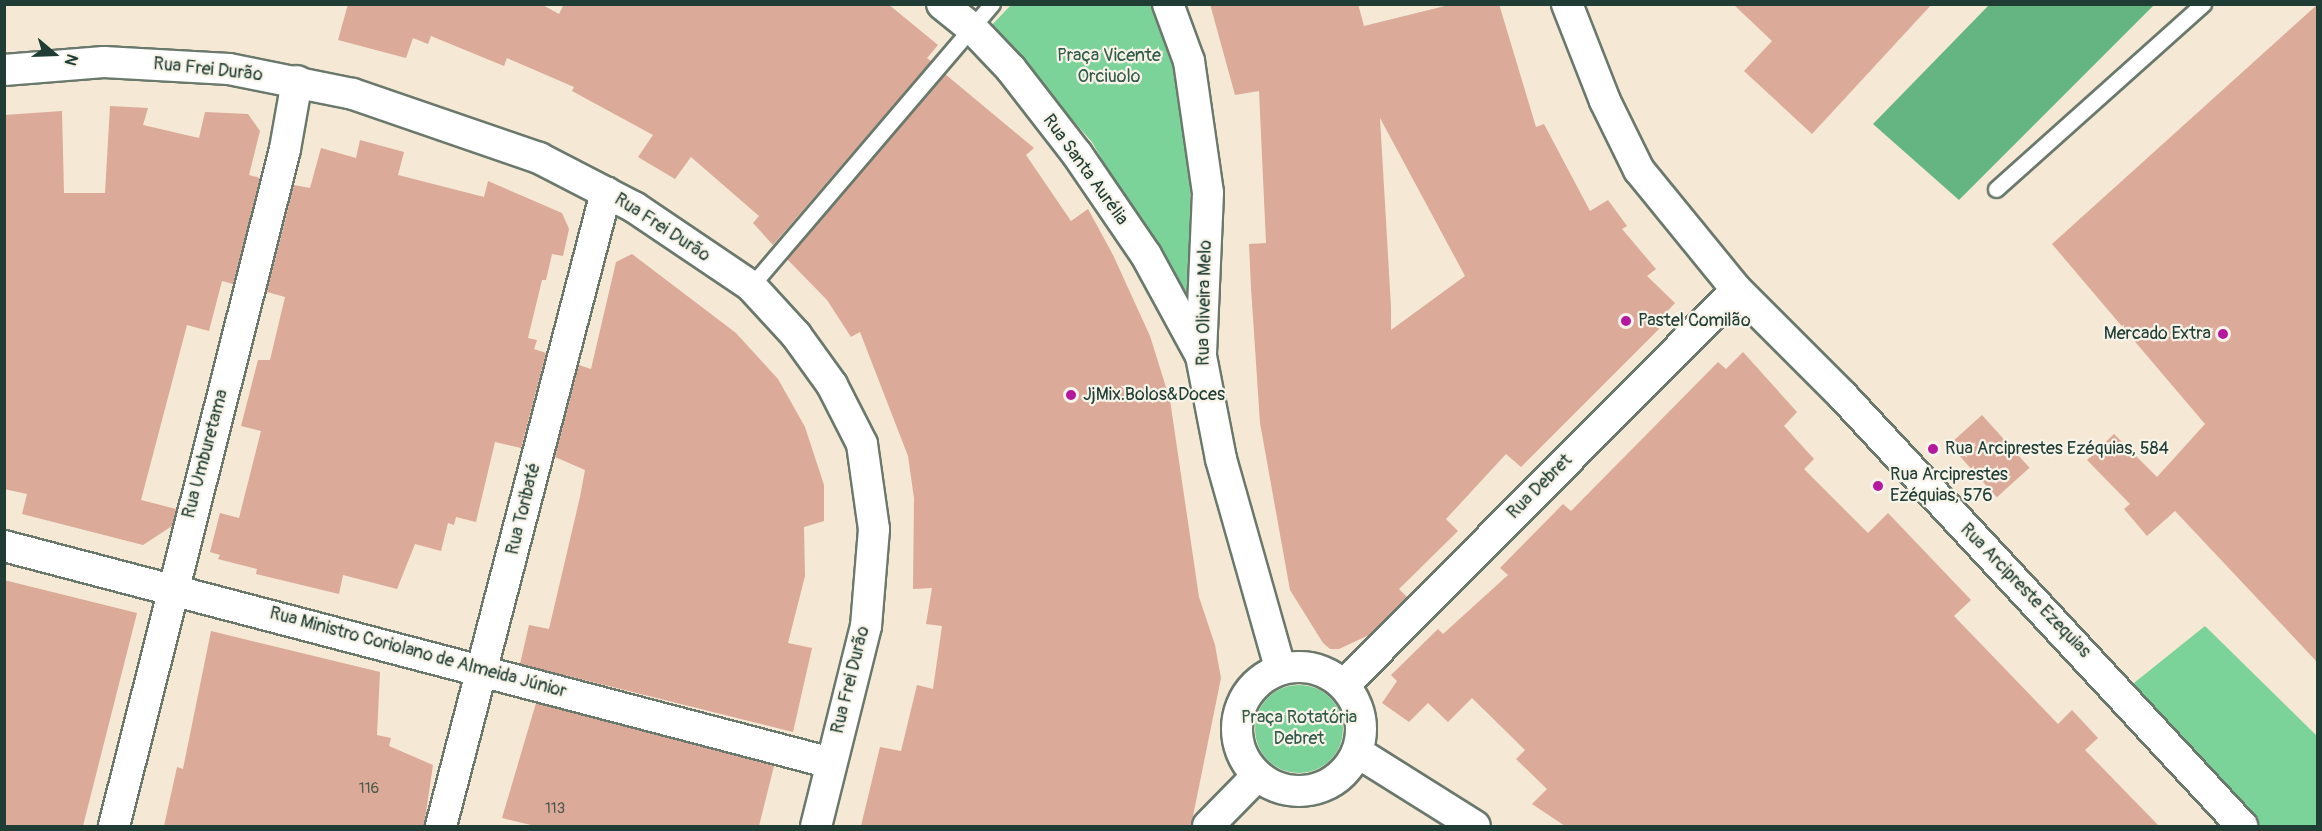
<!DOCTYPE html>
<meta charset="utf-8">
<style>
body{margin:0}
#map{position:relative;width:2322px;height:831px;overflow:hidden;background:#f5e8d5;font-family:Pangolin,sans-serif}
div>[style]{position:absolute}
.green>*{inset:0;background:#7bd399}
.round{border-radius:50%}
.forest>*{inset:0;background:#64b581}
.building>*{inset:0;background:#dbaa98;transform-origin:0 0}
.roads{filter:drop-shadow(2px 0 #6a796c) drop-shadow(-2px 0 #6a796c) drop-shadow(0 2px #6a796c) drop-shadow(0 -2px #6a796c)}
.service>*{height:15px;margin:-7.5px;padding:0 7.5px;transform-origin:7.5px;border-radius:7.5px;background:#fff}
.minor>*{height:30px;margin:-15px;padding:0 15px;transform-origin:15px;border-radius:15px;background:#fff}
.minor>.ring{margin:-15px;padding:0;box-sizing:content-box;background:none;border:30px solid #fff;border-radius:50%}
.dots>*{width:16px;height:16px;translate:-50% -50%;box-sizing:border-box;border:3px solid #f7f3e8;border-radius:50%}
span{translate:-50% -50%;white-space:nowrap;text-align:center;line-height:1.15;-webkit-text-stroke:4.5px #f7f3e8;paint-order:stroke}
.number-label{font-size:15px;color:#4e584d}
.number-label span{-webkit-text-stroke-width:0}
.park-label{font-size:18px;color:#315b48}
.street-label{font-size:18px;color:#1f3d34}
.poi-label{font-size:18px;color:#1f3d34}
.left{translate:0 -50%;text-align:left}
.right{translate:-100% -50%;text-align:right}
.frame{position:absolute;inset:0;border:6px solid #1f3d34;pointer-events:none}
.north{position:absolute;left:24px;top:24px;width:60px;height:60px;-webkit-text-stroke:4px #f7f3e8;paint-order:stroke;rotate:109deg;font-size:16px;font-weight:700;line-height:24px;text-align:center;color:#1f3d34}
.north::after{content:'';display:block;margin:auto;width:21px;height:27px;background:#1f3d34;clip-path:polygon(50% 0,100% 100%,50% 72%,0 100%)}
</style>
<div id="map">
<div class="green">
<i style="clip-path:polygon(1011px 5px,1155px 5px,1169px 45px,1191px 170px,1188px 293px,1153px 249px,1092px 142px,990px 27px)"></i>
<i style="clip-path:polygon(2205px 626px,2317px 736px,2317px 826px,2259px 826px,2129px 687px)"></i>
<i class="round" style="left:1255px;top:685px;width:88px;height:88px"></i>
</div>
<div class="forest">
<i style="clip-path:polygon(1989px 5px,2154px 5px,1959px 200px,1873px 124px)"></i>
</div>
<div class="building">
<i style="clip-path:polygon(348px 4px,541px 4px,559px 14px,564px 4px,888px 4px,938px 45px,927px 58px,931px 61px,773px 245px,753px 223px,759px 216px,691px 157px,675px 179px,638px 157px,653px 135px,572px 91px,574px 87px,507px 58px,504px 66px,431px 36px,428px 44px,413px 38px,406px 58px,338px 40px)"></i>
<i style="clip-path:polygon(evenodd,1210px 4px,1358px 4px,1364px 26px,1453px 4px,1499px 4px,1536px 127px,1544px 124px,1590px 211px,1608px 200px,1627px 226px,1622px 229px,1656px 269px,1647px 276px,1675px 303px,1660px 319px,1664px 324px,1521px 467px,1506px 454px,1446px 519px,1458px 531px,1399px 589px,1407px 597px,1369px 635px,1339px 649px,1330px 649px,1323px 643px,1290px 590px,1260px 423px,1251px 288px,1249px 244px,1266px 243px,1259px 91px,1235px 95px,1210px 4px,1380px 118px,1465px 276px,1391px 330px,1391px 307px,1380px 118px)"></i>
<i style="clip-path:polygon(1733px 4px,1932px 4px,1812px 134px,1744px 71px,1772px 41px)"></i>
<i style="clip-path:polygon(2318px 4px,2318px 663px,2175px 511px,2147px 536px,2124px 509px,2130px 504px,2087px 460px,2114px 434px,2157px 477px,2205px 424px,2052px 244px)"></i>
<i style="clip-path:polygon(945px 74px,1034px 148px,1026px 155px,1071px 221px,1088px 209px,1113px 255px,1150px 336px,1170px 400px,1199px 597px,1215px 645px,1221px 678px,1191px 826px,861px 826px,880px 747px,901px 751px,917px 685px,933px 689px,942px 626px,926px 624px,932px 588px,913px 589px,914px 498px,908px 456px,860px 332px,851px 337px,827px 300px,787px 259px)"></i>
<i style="clip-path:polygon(110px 106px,148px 108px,143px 125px,199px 138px,205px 112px,248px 114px,260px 131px,249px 175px,260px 178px,233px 284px,222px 281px,209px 331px,187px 325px,141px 500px,176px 509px,172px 526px,143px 545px,22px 514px,27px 494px,4px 489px,4px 115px,62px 111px,64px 193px,105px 193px)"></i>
<i style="clip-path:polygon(360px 140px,404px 152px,398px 175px,484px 197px,488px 181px,562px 213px,569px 229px,563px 256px,552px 254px,546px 280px,542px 280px,528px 338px,537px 340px,534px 349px,546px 353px,521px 448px,495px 442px,476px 522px,456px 517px,454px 525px,448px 523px,441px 551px,415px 544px,397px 589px,343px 575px,339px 594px,256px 574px,257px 569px,218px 559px,220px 555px,210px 552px,220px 513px,239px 518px,261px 431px,241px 426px,258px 360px,270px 360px,285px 297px,267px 292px,294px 185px,310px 188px,321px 148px,356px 158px)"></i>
<i style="clip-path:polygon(632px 254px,736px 333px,778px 379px,805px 427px,824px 485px,824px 521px,804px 527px,805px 576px,788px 643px,812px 648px,793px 732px,520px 664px,529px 625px,549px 629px,580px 497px,585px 470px,555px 457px,579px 365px,591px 369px,616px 262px)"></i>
<i style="clip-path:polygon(1743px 352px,1797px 412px,1784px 426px,1814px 459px,1804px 469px,1868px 533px,1888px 513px,1971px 600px,1954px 616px,2058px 724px,2072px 710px,2098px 738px,2085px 750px,2159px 826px,1565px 826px,1532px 804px,1547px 789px,1516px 759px,1525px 750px,1472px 698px,1448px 722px,1428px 703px,1409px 722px,1382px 703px,1397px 681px,1391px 675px,1438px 629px,1443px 634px,1508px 575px,1500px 568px,1563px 504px,1571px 511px,1718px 362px,1726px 369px)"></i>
<i style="left:1982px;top:415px;width:71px;height:44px;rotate:48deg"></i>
<i style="clip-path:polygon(4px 580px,137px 613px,83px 826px,4px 826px)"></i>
<i style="clip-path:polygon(211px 631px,380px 672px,377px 735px,391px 738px,389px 746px,433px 765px,424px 826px,164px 826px,177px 767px,183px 769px)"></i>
<i style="clip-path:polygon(536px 703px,774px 766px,759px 826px,535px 826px,502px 818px)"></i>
</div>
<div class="roads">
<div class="service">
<i style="left:1996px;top:189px;width:278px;rotate:-41.8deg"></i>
<i style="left:751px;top:286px;width:371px;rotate:-49.5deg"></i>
</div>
<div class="minor">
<i style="left:942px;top:4px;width:38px;rotate:39deg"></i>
<i style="left:972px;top:28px;width:57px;rotate:46.4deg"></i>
<i style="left:1011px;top:69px;width:108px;rotate:52.2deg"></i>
<i style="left:1077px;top:154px;width:122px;rotate:55.7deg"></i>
<i style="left:1146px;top:255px;width:115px;rotate:61.4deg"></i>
<i style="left:1168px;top:4px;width:61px;rotate:69.8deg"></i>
<i style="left:1189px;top:61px;width:133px;rotate:81.8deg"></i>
<i style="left:1208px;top:193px;width:163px;rotate:92.5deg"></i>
<i style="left:1201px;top:356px;width:105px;rotate:79deg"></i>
<i style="left:1221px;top:459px;width:217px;rotate:74.2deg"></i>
<i style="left:1567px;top:4px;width:104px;rotate:68.6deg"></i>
<i style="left:1605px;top:101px;width:77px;rotate:63.8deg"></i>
<i style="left:1639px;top:170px;width:155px;rotate:50.8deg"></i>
<i style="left:1737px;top:290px;width:150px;rotate:45deg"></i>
<i style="left:1843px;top:396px;width:587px;rotate:47.14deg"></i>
<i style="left:4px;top:70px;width:100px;rotate:-4.6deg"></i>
<i style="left:104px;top:62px;width:125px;rotate:3.2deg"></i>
<i style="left:229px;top:69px;width:126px;rotate:11.4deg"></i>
<i style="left:353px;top:94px;width:197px;rotate:19deg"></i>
<i style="left:539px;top:158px;width:107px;rotate:27.3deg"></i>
<i style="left:634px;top:207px;width:141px;rotate:34deg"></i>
<i style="left:751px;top:286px;width:67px;rotate:47.4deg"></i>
<i style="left:796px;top:335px;width:62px;rotate:54.2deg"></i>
<i style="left:832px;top:385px;width:66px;rotate:63deg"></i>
<i style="left:862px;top:444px;width:86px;rotate:82deg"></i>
<i style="left:874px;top:529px;width:97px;rotate:94.7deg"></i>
<i style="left:866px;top:626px;width:206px;rotate:104deg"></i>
<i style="left:4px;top:546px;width:855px;rotate:14.7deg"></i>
<i class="ring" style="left:1237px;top:667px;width:94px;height:94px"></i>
<i style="left:1344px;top:685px;width:557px;rotate:-45.15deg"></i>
<i style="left:1357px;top:752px;width:139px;rotate:32.1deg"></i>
<i style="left:114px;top:826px;width:698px;rotate:-75.82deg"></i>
<i style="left:285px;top:149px;width:69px;rotate:-80deg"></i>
<i style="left:441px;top:826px;width:655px;rotate:-75.41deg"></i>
<i style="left:1208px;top:826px;width:70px;rotate:-45.6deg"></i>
</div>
</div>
<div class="dots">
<i style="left:1626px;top:321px;background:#b5179e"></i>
<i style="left:2223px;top:334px;background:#b5179e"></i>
<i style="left:1071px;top:395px;background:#b5179e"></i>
<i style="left:1933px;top:449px;background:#b5179e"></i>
<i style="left:1878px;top:486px;background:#b5179e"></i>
</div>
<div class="number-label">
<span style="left:369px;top:789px">116</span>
<span style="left:555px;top:809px">113</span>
</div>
<div class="park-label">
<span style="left:1109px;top:67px">Praça Vicente<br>Orciuolo</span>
<span style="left:1299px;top:729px">Praça Rotatória<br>Debret</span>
</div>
<div class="street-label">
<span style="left:208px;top:70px;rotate:6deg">Rua Frei Durão</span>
<span style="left:1085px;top:170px;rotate:54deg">Rua Santa Aurélia</span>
<span style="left:662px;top:228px;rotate:33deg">Rua Frei Durão</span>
<span style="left:1205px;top:303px;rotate:-89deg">Rua Oliveira Melo</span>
<span style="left:206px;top:454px;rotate:-75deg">Rua Umburetama</span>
<span style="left:1540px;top:487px;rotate:-45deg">Rua Debret</span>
<span style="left:524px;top:509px;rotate:-76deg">Rua Toribaté</span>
<span style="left:2025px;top:591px;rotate:46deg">Rua Arcipreste Ezequias</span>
<span style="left:418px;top:653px;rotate:15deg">Rua Ministro Coriolano de Almeida Júnior</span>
<span style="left:851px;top:680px;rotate:-76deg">Rua Frei Durão</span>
</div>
<div class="poi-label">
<span class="left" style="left:1638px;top:321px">Pastel Comilão</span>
<span class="right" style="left:2211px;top:334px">Mercado Extra</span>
<span class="left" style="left:1083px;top:395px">JjMix.Bolos&amp;Doces</span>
<span class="left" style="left:1945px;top:449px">Rua Arciprestes Ezéquias, 584</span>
<span class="left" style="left:1890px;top:486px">Rua Arciprestes<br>Ezéquias, 576</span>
</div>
<div class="frame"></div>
<div class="north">N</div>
</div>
